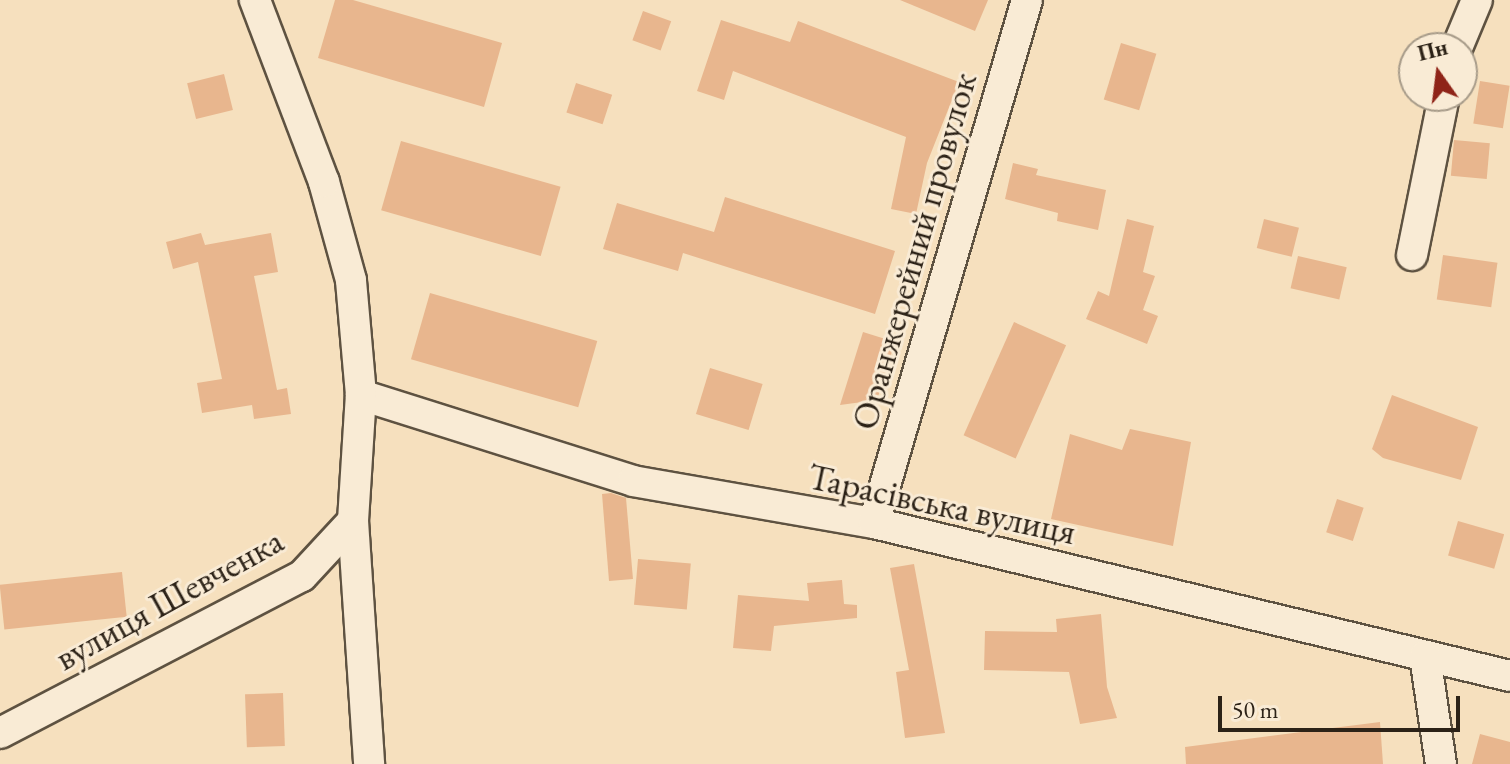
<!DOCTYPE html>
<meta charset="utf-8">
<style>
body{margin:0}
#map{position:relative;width:1510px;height:764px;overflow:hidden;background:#f6e0be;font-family:"EB Garamond",serif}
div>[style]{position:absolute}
.building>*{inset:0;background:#e8b68e;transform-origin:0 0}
.roads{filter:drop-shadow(2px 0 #5e5241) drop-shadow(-2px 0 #5e5241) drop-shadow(0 2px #5e5241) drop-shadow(0 -2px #5e5241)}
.minor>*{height:30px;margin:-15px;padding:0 15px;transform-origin:15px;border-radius:15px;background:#f9ebd5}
span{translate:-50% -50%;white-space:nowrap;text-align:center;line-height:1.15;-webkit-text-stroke:6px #f9ebd5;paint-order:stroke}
.street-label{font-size:36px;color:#2c2217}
.north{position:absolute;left:1398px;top:32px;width:80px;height:80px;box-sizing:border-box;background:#f9ebd5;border:2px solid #a79b89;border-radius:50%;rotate:346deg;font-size:22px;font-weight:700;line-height:32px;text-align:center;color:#2c2217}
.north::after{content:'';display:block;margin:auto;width:28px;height:36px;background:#8f2418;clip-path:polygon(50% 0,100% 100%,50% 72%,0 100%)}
.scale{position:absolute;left:1218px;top:696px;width:242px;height:36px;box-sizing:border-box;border:4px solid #2c2217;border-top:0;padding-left:10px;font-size:24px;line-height:28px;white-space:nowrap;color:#2c2217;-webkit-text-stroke:6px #f9ebd5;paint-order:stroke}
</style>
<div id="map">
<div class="building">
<i style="clip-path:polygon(335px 0,353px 0,502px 43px,484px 107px,318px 58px)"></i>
<i style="clip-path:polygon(900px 0,988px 0,975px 31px)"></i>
<i style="left:643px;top:11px;width:30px;height:31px;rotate:20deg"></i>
<i style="clip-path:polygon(721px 20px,790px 42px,798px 21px,959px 82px,927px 163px,916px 214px,891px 209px,906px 137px,733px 71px,724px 100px,697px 91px)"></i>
<i style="left:1121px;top:43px;width:37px;height:59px;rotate:17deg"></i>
<i style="left:224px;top:74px;width:37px;height:38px;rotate:76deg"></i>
<i style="left:1480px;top:81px;width:30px;height:43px;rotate:9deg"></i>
<i style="left:576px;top:83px;width:38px;height:31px;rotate:18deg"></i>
<i style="left:1454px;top:140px;width:36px;height:36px;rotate:5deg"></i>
<i style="left:401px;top:141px;width:166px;height:72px;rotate:16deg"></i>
<i style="clip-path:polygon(1013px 163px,1038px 169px,1036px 175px,1106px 190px,1098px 230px,1057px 221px,1058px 213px,1005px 199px)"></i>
<i style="clip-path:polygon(725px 197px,895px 251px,875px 314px,683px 253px,678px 271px,603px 249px,617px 203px,714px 232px)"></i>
<i style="clip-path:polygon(1127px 219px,1154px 226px,1143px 272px,1155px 276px,1143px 310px,1158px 316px,1147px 344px,1086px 319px,1098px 291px,1109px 296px)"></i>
<i style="left:1264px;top:219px;width:36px;height:30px;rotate:14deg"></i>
<i style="clip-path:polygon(201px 233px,205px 245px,271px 233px,278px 272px,254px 276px,277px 390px,287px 388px,291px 414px,254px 419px,252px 405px,202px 413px,197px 383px,222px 379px,198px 262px,173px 269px,166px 242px)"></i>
<i style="left:1443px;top:255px;width:55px;height:45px;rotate:8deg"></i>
<i style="left:1298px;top:256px;width:50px;height:33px;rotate:13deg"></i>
<i style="left:430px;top:293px;width:174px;height:69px;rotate:16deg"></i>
<i style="left:1014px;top:322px;width:57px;height:124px;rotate:24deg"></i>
<i style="clip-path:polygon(863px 332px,895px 342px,877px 400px,840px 405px)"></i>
<i style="left:710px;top:368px;width:55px;height:48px;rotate:17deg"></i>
<i style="clip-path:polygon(1392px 395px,1478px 427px,1461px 480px,1383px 458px,1372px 449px)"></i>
<i style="clip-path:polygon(1130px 429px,1191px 442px,1173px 546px,1051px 519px,1070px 434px,1122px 450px)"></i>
<i style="clip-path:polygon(611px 493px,626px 498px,633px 579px,609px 581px,602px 494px)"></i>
<i style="left:1337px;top:499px;width:28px;height:35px;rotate:18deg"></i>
<i style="left:1458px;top:521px;width:48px;height:36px;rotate:16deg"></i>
<i style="left:638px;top:559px;width:53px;height:46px;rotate:5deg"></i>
<i style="clip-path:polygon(914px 564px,945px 733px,905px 738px,896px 672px,909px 670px,890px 568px)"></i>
<i style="left:122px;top:572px;width:45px;height:123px;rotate:84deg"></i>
<i style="clip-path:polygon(842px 580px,844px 604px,857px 605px,857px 618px,774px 626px,771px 651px,733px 648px,738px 595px,809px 601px,807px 583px)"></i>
<i style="clip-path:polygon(1101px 614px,1107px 687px,1117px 718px,1080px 724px,1069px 672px,984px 670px,985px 631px,1057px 632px,1056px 619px)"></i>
<i style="left:283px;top:693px;width:53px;height:38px;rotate:88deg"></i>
<i style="clip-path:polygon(1380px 722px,1383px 764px,1186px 764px,1185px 747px)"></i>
<i style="clip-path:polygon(1480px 734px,1510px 742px,1510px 764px,1472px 764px)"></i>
</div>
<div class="roads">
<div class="minor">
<i style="left:1457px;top:48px;width:52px;rotate:-67.4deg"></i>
<i style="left:1412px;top:255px;width:162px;rotate:-78.6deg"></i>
<i style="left:361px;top:395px;width:285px;rotate:17.5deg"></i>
<i style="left:633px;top:481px;width:245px;rotate:9.9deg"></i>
<i style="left:874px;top:523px;width:654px;rotate:13.53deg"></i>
<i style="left:353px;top:521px;width:244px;rotate:86.2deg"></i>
<i style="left:874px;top:523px;width:545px;rotate:-73.69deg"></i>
<i style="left:1425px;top:656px;width:109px;rotate:81.6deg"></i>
<i style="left:0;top:733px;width:340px;rotate:-27.5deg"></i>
<i style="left:302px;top:576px;width:75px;rotate:-47.2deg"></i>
<i style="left:353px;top:521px;width:126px;rotate:-86.4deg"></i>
<i style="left:361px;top:395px;width:115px;rotate:-95deg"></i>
<i style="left:351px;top:280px;width:102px;rotate:-105.4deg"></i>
<i style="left:324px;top:182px;width:195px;rotate:-110.8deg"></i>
</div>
</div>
<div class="street-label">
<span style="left:914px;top:251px;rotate:-74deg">Оранжерейний провулок</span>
<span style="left:942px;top:504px;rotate:12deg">Тарасівська вулиця</span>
<span style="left:169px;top:599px;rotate:-29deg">вулиця Шевченка</span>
</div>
<div class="north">Пн</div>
<div class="scale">50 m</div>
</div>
